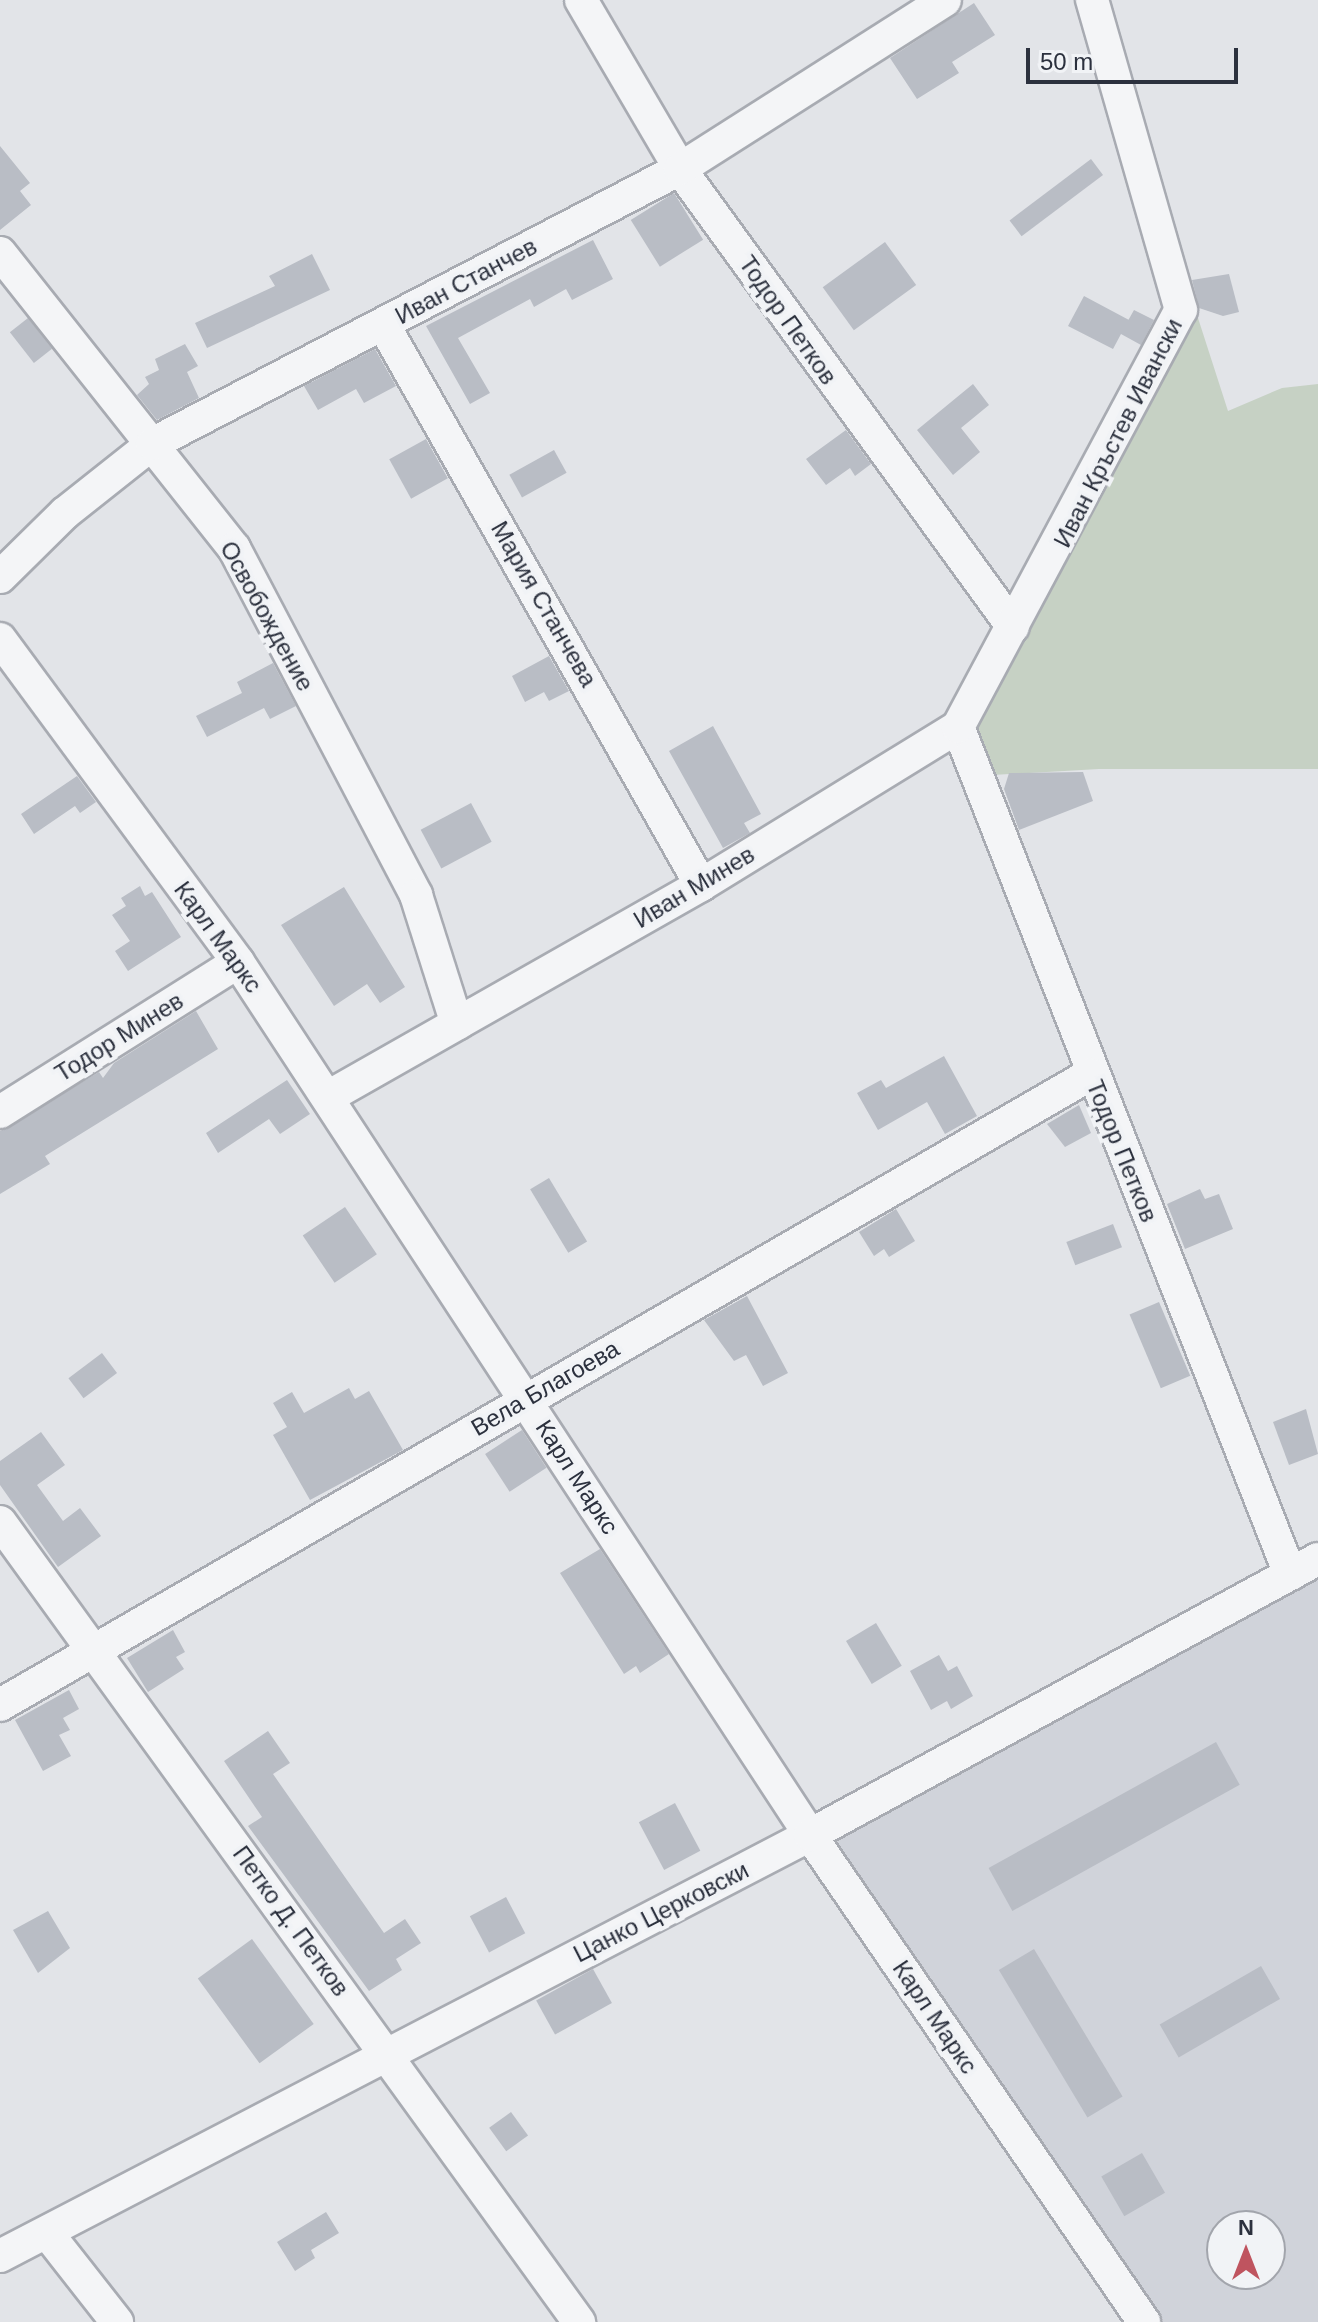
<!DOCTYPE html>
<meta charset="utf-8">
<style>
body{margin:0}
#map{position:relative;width:1318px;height:2322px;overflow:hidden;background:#e2e4e8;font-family:Helvetica,sans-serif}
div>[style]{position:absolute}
.built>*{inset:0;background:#d0d3da}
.green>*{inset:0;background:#c6d1c4}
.building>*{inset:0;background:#b9bdc5;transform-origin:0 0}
.roads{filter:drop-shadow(2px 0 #a8abb2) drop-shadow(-2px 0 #a8abb2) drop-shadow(0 2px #a8abb2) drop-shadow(0 -2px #a8abb2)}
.minor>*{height:32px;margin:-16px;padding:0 16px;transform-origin:16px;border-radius:16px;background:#f4f5f7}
span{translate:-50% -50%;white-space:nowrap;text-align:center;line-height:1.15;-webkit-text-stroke:8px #f1f3f6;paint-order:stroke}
.street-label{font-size:24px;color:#2c313e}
.north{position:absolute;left:1206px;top:2210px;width:80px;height:80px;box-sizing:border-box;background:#f1f3f6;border:2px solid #a2a5ac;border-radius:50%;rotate:0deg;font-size:22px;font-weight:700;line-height:32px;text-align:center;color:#2c313e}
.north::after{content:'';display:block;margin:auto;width:28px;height:36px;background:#bf545f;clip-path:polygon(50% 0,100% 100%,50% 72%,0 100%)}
.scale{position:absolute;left:1026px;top:48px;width:212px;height:36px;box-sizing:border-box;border:4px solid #2c313e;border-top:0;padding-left:10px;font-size:24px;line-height:28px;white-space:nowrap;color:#2c313e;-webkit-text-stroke:6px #f1f3f6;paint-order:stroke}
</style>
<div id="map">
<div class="built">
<i style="clip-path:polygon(evenodd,1318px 1559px,1318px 2322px,1144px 2322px,810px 1835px,1318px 1559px,1222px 2226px,1270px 2226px,1270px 2274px,1222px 2274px,1222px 2226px)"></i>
</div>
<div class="green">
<i style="clip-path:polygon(1181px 310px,1198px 318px,1228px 411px,1282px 388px,1318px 384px,1318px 769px,1099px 769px,975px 776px,958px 727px)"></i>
</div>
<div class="building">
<i style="clip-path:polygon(974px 3px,995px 35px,952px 62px,959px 73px,917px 99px,890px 58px)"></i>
<i style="clip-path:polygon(0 146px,30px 183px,20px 191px,31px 205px,0 230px)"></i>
<i style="left:1091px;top:159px;width:20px;height:102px;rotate:53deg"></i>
<i style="left:674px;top:193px;width:55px;height:51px;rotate:58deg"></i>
<i style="clip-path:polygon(593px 240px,613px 279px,572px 300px,566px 289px,534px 307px,530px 299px,458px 338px,490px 393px,470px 404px,426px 326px)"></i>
<i style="left:885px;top:242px;width:53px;height:77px;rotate:54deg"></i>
<i style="clip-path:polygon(312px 254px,330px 290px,207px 348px,195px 323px,275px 286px,269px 276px)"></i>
<i style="clip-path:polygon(1229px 274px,1239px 312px,1223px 316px,1199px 308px,1192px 280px)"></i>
<i style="clip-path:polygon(1084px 296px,1129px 320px,1125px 326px,1134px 310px,1154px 320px,1141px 345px,1121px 334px,1113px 349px,1068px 326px)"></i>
<i style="left:28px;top:318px;width:39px;height:23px;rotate:52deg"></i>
<i style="clip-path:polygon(185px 344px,198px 366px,187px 372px,199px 398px,157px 420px,137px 395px,149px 384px,145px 377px,159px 370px,155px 359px)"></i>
<i style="clip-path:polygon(375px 349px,396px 386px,364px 403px,356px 389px,318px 410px,304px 386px)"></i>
<i style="clip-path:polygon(973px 384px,989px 405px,961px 428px,980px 452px,953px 475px,917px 430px)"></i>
<i style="clip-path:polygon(846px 430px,871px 464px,855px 476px,850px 468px,826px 485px,806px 459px)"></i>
<i style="left:426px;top:439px;width:45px;height:42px;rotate:61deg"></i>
<i style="left:554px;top:450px;width:26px;height:51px;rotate:61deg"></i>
<i style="clip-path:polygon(549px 656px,569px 691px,549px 701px,544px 692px,525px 702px,512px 676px)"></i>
<i style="clip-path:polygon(273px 663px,296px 706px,270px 719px,264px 708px,207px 737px,196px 716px,242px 693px,237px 682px)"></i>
<i style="clip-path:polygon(713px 726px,761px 814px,744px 823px,750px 833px,723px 848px,669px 751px)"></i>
<i style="clip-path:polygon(1083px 772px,1093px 801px,1019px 830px,1004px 789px,1009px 773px)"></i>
<i style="clip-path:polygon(77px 776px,96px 802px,80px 813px,75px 806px,34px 834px,21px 814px)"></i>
<i style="left:471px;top:803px;width:44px;height:57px;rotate:62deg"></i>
<i style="clip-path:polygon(140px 886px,145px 896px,152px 892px,181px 937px,128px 971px,115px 951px,130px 941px,112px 915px,126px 906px,121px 898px)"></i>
<i style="clip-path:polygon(344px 887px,405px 987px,380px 1003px,367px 984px,334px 1006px,281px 925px)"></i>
<i style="clip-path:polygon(196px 1011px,218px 1049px,45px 1156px,50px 1164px,0 1194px,0 1131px,99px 1072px,103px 1078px,114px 1063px)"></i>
<i style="clip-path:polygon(944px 1056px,977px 1116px,945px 1134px,927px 1102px,878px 1130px,857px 1093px,881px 1080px,886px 1088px)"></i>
<i style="clip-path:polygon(287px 1080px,310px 1114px,280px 1134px,269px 1119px,218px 1153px,206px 1133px)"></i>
<i style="clip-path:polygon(1079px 1105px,1091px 1133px,1065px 1147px,1047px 1124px)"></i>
<i style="left:549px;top:1178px;width:74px;height:22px;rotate:59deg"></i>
<i style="clip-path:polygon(1200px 1189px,1205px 1199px,1219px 1194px,1233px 1229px,1185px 1249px,1167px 1204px)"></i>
<i style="left:345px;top:1207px;width:57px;height:51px;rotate:56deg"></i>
<i style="clip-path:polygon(896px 1209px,915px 1241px,889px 1257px,884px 1249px,874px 1256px,859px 1232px)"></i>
<i style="left:1113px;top:1224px;width:25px;height:50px;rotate:69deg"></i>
<i style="clip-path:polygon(747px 1296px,788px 1373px,763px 1386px,746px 1355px,734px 1361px,704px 1320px)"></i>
<i style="left:1159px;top:1302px;width:80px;height:32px;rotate:67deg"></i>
<i style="left:102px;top:1353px;width:25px;height:42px;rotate:53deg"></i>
<i style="clip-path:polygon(349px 1388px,355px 1399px,369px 1391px,403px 1450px,310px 1500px,273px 1435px,287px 1427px,273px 1403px,292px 1392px,304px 1413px)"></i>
<i style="clip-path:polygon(1306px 1409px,1318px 1454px,1289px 1465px,1273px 1422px)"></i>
<i style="left:522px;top:1430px;width:45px;height:44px;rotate:57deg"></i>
<i style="clip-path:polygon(41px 1432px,65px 1465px,37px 1485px,63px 1521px,80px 1508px,101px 1536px,58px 1567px,0 1485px,0 1461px)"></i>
<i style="clip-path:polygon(600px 1549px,669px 1654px,640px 1673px,636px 1666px,624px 1674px,560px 1573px)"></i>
<i style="left:876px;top:1623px;width:50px;height:35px;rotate:59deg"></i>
<i style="clip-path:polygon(173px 1630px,185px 1652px,176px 1657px,184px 1669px,148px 1692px,127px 1658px)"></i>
<i style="clip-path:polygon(939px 1655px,948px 1671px,957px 1666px,973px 1696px,951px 1709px,947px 1701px,931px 1710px,910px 1671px)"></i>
<i style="clip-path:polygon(69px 1690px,79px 1709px,63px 1718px,70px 1730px,59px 1735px,71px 1756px,43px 1771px,15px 1720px)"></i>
<i style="clip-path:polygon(268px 1731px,290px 1763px,273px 1774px,384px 1933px,405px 1919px,421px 1943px,396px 1959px,402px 1970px,369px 1991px,248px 1826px,262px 1817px,224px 1761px)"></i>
<i style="left:1216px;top:1742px;width:49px;height:260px;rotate:61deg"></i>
<i style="left:675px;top:1803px;width:54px;height:41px;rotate:62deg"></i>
<i style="left:506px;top:1897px;width:41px;height:41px;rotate:62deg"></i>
<i style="clip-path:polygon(48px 1911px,70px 1948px,38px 1973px,13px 1930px)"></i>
<i style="left:252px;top:1939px;width:105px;height:67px;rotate:54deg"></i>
<i style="left:1034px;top:1949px;width:172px;height:41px;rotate:59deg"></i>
<i style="left:1261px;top:1966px;width:38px;height:117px;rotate:60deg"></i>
<i style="left:593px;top:1969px;width:39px;height:65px;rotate:61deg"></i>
<i style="left:511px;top:2112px;width:29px;height:27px;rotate:54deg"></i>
<i style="left:1142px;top:2153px;width:46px;height:47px;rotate:60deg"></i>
<i style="clip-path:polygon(326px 2212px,339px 2233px,311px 2250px,315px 2258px,295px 2271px,277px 2242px)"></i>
</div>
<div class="roads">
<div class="minor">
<i style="left:581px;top:0;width:196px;rotate:59.6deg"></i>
<i style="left:680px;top:169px;width:566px;rotate:53.98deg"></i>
<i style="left:0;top:253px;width:377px;rotate:51.6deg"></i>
<i style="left:234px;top:548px;width:392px;rotate:62.3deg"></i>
<i style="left:416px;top:895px;width:135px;rotate:72.4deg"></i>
<i style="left:383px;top:324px;width:645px;rotate:60.45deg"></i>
<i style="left:0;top:577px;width:91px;rotate:-44.6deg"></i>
<i style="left:65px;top:513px;width:111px;rotate:-38.4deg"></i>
<i style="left:152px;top:444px;width:595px;rotate:-27.51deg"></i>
<i style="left:680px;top:169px;width:314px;rotate:-32.5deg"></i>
<i style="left:0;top:639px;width:401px;rotate:53.6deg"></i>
<i style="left:238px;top:962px;width:1044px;rotate:56.77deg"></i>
<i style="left:810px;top:1835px;width:591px;rotate:55.56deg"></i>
<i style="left:958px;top:727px;width:910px;rotate:68.6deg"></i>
<i style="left:328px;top:1097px;width:429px;rotate:-29.6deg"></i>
<i style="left:701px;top:885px;width:302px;rotate:-31.6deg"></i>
<i style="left:958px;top:727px;width:473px;rotate:-61.9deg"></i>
<i style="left:1181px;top:310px;width:323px;rotate:-106deg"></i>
<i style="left:0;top:1112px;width:281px;rotate:-32.2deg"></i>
<i style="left:0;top:1522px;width:988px;rotate:54.1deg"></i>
<i style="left:0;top:1705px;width:1260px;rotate:-30.04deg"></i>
<i style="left:48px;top:2234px;width:112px;rotate:51.9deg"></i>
<i style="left:0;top:2256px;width:913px;rotate:-27.46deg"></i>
<i style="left:810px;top:1835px;width:578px;rotate:-28.52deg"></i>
</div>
</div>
<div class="street-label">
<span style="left:466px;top:281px;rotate:-28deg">Иван Станчев</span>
<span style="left:788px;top:320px;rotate:55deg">Тодор Петков</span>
<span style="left:1118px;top:433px;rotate:-63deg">Иван Кръстев Ивански</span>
<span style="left:544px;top:604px;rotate:60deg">Мария Станчева</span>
<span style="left:267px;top:616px;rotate:61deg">Освобождение</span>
<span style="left:694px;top:887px;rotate:-31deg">Иван Минев</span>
<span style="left:218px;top:937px;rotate:54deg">Карл Маркс</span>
<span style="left:119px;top:1037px;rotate:-32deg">Тодор Минев</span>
<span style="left:1122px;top:1151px;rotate:68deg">Тодор Петков</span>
<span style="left:545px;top:1388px;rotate:-30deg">Вела Благоева</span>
<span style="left:577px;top:1477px;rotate:57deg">Карл Маркс</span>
<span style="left:661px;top:1912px;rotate:-27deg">Цанко Церковски</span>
<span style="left:291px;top:1921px;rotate:54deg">Петко Д. Петков</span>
<span style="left:935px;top:2017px;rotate:56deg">Карл Маркс</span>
</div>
<div class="north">N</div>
<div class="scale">50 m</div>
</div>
